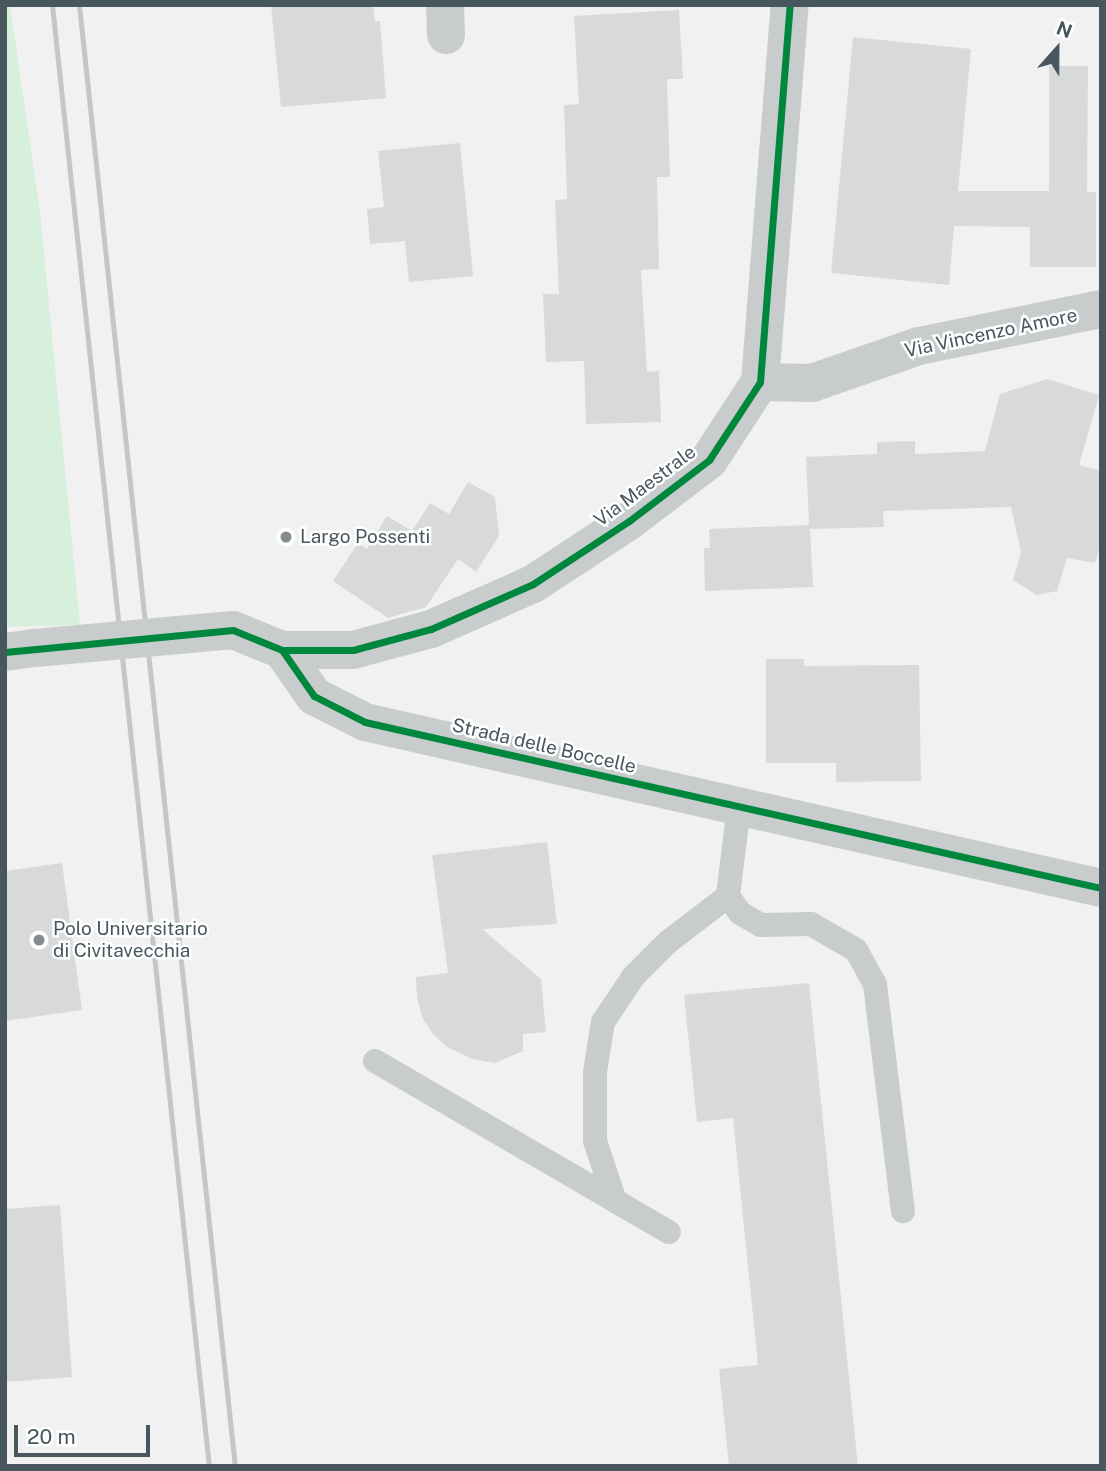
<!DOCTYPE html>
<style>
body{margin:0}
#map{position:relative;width:1106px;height:1471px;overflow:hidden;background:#f2f1f1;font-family:"Public Sans",sans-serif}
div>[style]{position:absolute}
.green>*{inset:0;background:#d6f0dc}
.building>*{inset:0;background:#d8d9da}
.service>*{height:24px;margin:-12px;padding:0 12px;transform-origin:12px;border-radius:12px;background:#c9cccd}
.minor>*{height:38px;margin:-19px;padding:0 19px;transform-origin:19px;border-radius:19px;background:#c9cccd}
.rail>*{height:5px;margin:-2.5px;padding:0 2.5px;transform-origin:2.5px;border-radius:2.5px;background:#c4c6c8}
.minor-bridge>*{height:38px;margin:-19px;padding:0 19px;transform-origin:19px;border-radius:19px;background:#c9cccd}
.cycleway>*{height:7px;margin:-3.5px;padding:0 3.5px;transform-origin:3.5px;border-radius:3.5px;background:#00873e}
.dots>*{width:19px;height:19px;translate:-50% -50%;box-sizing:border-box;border:4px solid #fff;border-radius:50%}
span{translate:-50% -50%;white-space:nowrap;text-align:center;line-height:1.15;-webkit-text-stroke:5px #fff;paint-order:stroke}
.street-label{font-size:19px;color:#48565e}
.poi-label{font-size:19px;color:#48565e}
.left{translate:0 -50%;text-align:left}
.frame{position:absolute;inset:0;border:7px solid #48565e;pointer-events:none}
.north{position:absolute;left:1022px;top:14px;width:70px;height:70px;-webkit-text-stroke:5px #fff;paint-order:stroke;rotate:21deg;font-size:19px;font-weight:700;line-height:28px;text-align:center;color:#48565e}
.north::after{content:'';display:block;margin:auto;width:24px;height:32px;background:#48565e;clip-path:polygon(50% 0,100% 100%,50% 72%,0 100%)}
.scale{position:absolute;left:14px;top:1425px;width:136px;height:32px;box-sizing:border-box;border:4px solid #48565e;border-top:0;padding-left:9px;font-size:21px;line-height:24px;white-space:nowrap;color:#48565e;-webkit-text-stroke:5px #fff;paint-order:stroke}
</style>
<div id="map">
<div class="green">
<i style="clip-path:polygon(5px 5px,10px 5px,40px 212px,80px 625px,5px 627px)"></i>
</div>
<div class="building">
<i style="clip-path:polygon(271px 5px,373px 5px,375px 21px,380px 21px,386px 98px,281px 107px)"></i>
<i style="clip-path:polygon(679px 10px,683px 79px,667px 79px,670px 177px,657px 177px,659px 269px,641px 270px,647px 372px,659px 371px,661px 422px,586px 424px,584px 361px,546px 362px,543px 294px,559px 294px,555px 200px,567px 199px,564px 105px,579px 104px,574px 16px)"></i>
<i style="clip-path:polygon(853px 37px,971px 49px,958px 191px,1049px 191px,1049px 66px,1088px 66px,1087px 192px,1096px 192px,1096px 267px,1030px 267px,1030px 227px,954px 226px,949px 285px,831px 273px)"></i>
<i style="clip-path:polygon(460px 143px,473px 276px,409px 282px,405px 241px,370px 244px,367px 209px,384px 207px,378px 151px)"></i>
<i style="clip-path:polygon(1047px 379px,1099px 395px,1079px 465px,1101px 471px,1101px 544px,1095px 563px,1067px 558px,1057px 591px,1037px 595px,1013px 580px,1021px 552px,1011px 507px,883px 511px,884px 527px,810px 529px,813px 587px,705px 591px,704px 548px,710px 548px,709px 529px,809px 525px,806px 457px,877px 454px,877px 442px,915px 441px,915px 454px,985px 451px,1000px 394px)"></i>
<i style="clip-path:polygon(468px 482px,495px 497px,499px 536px,476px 572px,458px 559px,426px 607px,388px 618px,333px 581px,358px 543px,367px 549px,387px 516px,412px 531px,430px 503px,449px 514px)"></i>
<i style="clip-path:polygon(766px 659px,804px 659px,804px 666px,919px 665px,921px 781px,836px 782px,836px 763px,766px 763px)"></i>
<i style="clip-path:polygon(547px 842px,557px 924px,482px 929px,541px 979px,546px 1032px,523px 1034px,523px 1051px,495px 1063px,472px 1059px,447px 1047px,433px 1034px,422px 1017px,417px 997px,416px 977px,448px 973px,432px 855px)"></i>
<i style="clip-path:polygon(62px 863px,82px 1010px,5px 1021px,5px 871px)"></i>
<i style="clip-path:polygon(809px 983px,858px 1466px,729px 1466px,719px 1369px,758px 1365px,733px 1118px,697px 1122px,684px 995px)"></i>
<i style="clip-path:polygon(60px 1205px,72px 1377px,5px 1382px,5px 1209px)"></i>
</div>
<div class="service">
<i style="left:728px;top:896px;width:21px;rotate:55deg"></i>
<i style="left:740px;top:913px;width:24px;rotate:30deg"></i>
<i style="left:761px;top:925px;width:50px;rotate:-1.1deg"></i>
<i style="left:811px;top:924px;width:52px;rotate:30deg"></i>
<i style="left:856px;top:950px;width:39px;rotate:61deg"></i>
<i style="left:875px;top:984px;width:229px;rotate:83deg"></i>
<i style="left:375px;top:1061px;width:340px;rotate:30.2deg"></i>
<i style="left:615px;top:1201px;width:63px;rotate:-108.4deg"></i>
<i style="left:595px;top:1141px;width:69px;rotate:-90deg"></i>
<i style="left:595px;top:1072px;width:51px;rotate:-80.9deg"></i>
<i style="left:603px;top:1022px;width:54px;rotate:-56.3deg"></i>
<i style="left:633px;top:977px;width:49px;rotate:-45deg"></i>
<i style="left:668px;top:942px;width:76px;rotate:-37.5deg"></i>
<i style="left:728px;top:896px;width:91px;rotate:-83deg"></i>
</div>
<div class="minor">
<i style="left:445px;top:5px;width:30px;rotate:88deg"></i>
<i style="left:760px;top:382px;width:52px;rotate:1.1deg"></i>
<i style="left:812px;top:383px;width:113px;rotate:-19.1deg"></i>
<i style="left:919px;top:346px;width:186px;rotate:-11.5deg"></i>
<i style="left:233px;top:630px;width:53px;rotate:22.2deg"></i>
<i style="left:282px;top:650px;width:56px;rotate:55.2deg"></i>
<i style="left:314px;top:696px;width:57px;rotate:27deg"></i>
<i style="left:365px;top:722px;width:754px;rotate:12.71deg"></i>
<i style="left:282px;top:650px;width:71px"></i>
<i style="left:353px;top:650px;width:81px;rotate:-15.1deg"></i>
<i style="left:431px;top:629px;width:111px;rotate:-23.8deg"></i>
<i style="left:533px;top:584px;width:115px;rotate:-33.3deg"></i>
<i style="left:629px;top:521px;width:101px;rotate:-37.3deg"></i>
<i style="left:709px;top:460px;width:93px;rotate:-56.8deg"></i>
<i style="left:760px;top:382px;width:378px;rotate:-85.5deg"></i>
<i style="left:5px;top:652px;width:30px;rotate:-8deg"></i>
</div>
<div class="rail">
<i style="left:52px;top:5px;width:1469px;rotate:83.87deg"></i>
<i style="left:79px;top:5px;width:1469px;rotate:83.91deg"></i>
</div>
<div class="minor-bridge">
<i style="left:35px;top:648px;width:199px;rotate:-5.2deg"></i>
</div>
<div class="cycleway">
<i style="left:282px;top:650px;width:71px"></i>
<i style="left:353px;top:650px;width:81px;rotate:-15.1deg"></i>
<i style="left:431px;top:629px;width:111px;rotate:-23.8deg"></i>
<i style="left:533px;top:584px;width:115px;rotate:-33.3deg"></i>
<i style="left:629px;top:521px;width:101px;rotate:-37.3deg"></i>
<i style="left:709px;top:460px;width:93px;rotate:-56.8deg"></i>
<i style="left:760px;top:382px;width:378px;rotate:-85.5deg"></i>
<i style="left:5px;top:652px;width:229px;rotate:-5.5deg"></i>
<i style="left:233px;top:630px;width:53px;rotate:22.2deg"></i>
<i style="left:282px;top:650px;width:56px;rotate:55.2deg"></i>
<i style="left:314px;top:696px;width:57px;rotate:27deg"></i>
<i style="left:365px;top:722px;width:754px;rotate:12.71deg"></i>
</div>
<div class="dots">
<i style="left:286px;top:537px;background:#848c91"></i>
<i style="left:39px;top:940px;background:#848c91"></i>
</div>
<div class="street-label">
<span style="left:991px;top:333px;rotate:-12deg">Via Vincenzo Amore</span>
<span style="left:645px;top:486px;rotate:-37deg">Via Maestrale</span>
<span style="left:544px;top:746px;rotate:13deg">Strada delle Boccelle</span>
</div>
<div class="poi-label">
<span class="left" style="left:300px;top:537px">Largo Possenti</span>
<span class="left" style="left:53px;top:940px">Polo Universitario<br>di Civitavecchia</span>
</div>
<div class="frame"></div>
<div class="north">N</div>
<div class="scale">20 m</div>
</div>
